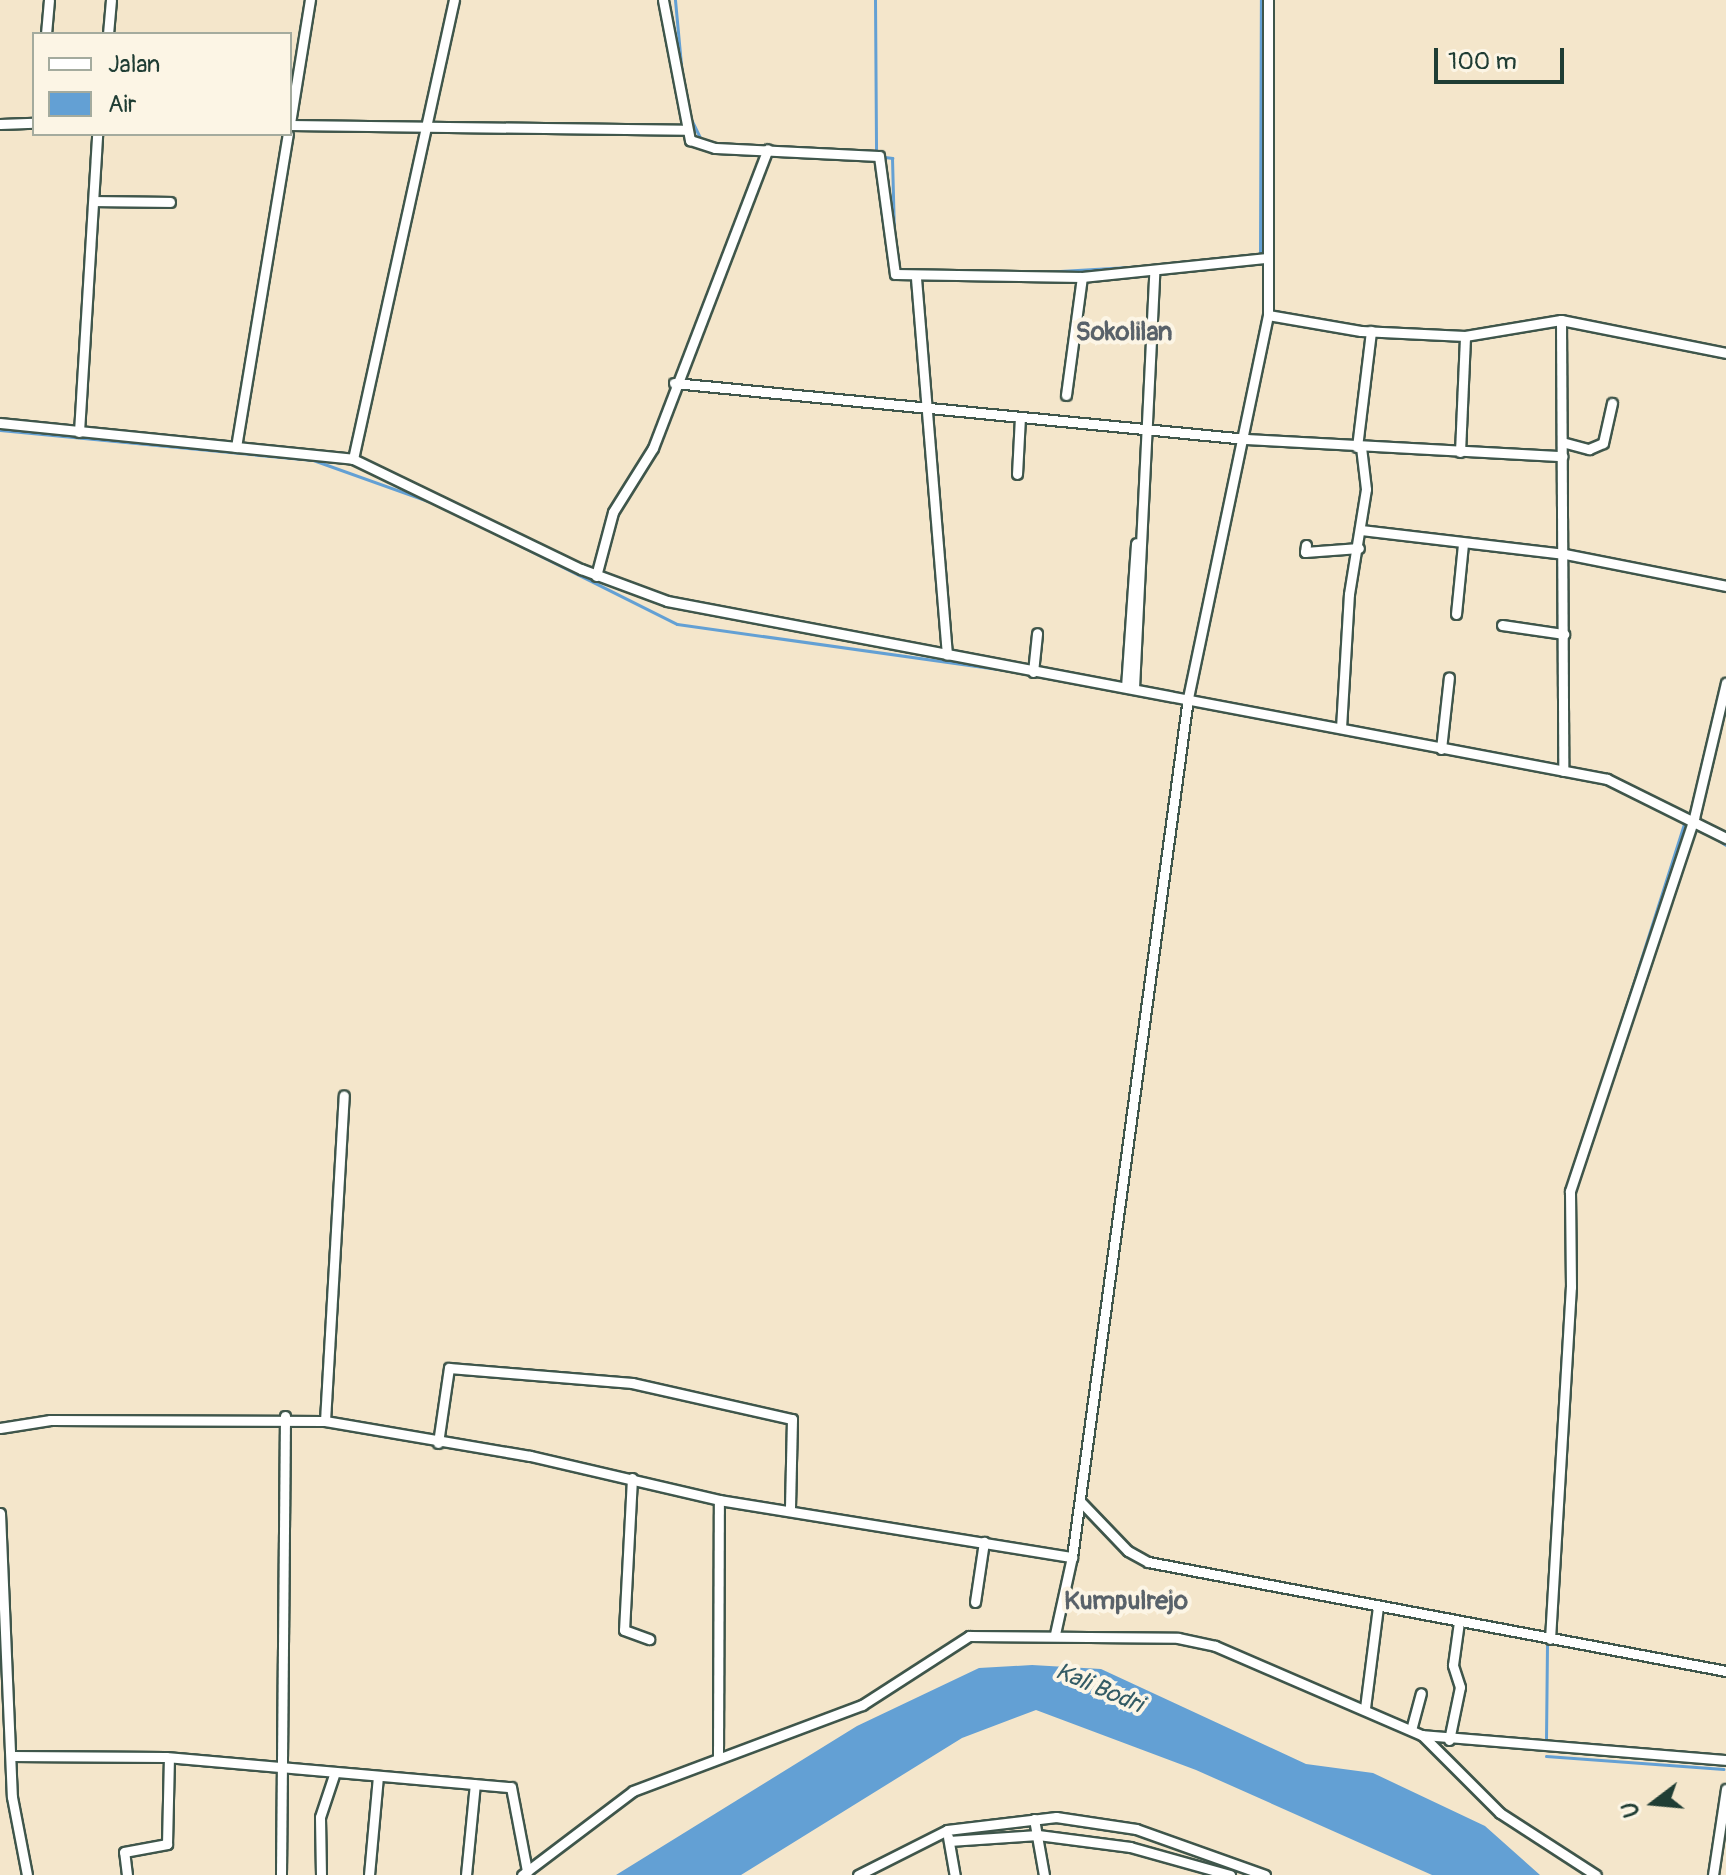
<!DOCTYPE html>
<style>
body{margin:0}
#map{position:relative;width:1726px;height:1875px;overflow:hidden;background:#f4e6cb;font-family:Pangolin,sans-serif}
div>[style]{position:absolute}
.water>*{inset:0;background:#63a0d4}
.stream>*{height:3px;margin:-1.5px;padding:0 1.5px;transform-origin:1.5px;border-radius:1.5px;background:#63a0d4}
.roads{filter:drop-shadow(2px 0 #3f564b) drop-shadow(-2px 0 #3f564b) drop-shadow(0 2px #3f564b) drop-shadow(0 -2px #3f564b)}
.minor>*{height:9px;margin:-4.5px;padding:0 4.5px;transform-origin:4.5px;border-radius:4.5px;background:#fff}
span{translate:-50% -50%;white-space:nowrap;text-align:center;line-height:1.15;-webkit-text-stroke:8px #fcf5e5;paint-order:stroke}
.water-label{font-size:24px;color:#335b64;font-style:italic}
.quarter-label{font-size:26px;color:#59626a;font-weight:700}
.legend{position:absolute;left:32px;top:32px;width:260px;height:104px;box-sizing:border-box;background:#fcf5e5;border:2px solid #a4ab9e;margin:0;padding:10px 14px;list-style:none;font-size:24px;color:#1f3d34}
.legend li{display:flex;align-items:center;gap:16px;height:40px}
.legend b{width:40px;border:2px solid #a4ab9e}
.north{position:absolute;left:1614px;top:1763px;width:80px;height:80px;-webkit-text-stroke:6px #fcf5e5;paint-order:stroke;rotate:254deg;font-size:22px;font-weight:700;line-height:32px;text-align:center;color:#1f3d34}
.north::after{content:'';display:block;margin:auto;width:28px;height:36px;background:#1f3d34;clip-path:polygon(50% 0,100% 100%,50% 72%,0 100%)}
.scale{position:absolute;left:1434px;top:48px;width:130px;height:36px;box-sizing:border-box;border:4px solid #1f3d34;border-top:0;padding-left:10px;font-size:24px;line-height:28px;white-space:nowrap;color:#1f3d34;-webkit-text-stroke:6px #fcf5e5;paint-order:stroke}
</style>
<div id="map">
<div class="water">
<i style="clip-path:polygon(1032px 1665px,1101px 1669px,1306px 1764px,1373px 1773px,1485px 1826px,1540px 1875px,1432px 1875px,1196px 1770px,1036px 1710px,962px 1738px,741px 1875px,616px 1875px,857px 1726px,979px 1668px)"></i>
</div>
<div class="stream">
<i style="left:675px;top:0;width:76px;rotate:84.7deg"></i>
<i style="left:875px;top:0;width:151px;rotate:89.6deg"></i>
<i style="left:689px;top:115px;width:28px;rotate:64deg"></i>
<i style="left:823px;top:149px;width:70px;rotate:7.4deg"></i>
<i style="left:892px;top:158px;width:77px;rotate:88.5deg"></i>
<i style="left:1260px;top:255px;width:255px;rotate:-89.8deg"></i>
<i style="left:1043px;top:272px;width:103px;rotate:-3.3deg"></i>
<i style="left:0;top:430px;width:314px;rotate:5.5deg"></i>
<i style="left:313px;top:460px;width:131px;rotate:19.7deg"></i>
<i style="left:479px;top:525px;width:221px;rotate:26.6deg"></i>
<i style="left:677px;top:624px;width:338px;rotate:8deg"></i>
<i style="left:1705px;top:832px;width:25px;rotate:32deg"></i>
<i style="left:1610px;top:1057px;width:249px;rotate:-72.4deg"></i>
<i style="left:1546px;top:1740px;width:99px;rotate:-89.4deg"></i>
<i style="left:1546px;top:1756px;width:178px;rotate:4.2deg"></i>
</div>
<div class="roads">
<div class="minor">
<i style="left:663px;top:0;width:143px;rotate:79.1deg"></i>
<i style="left:690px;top:140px;width:26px;rotate:18deg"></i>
<i style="left:715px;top:148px;width:164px;rotate:2.8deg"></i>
<i style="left:879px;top:156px;width:119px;rotate:82.3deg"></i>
<i style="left:895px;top:274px;width:187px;rotate:0.9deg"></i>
<i style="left:1082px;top:277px;width:186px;rotate:-5.9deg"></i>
<i style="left:46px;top:34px;width:34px;rotate:-85deg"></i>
<i style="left:108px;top:34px;width:34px;rotate:-85deg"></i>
<i style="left:290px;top:123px;width:125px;rotate:-80.8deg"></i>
<i style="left:0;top:124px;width:34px;rotate:-2deg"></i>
<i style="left:290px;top:125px;width:396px;rotate:0.7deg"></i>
<i style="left:94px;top:201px;width:76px;rotate:0.8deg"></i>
<i style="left:916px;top:278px;width:378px;rotate:85.3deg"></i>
<i style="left:1268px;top:315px;width:94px;rotate:9.8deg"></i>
<i style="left:1361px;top:331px;width:104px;rotate:2.8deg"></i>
<i style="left:1465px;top:336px;width:97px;rotate:-9.5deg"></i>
<i style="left:1561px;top:320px;width:168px;rotate:11.3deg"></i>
<i style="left:1561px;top:320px;width:451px;rotate:89.7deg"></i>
<i style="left:674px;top:383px;width:575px;rotate:5.59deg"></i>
<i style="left:1246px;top:439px;width:317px;rotate:3.1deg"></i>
<i style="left:1066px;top:395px;width:119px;rotate:-82.3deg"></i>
<i style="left:0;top:423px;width:355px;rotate:5.8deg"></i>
<i style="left:353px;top:459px;width:253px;rotate:25.8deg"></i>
<i style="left:581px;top:569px;width:92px;rotate:20.4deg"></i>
<i style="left:667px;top:601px;width:957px;rotate:10.72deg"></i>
<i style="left:1607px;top:779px;width:133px;rotate:26.4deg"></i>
<i style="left:79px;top:432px;width:299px;rotate:-86.5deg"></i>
<i style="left:1562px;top:442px;width:28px;rotate:15deg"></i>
<i style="left:1589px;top:449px;width:15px;rotate:-23deg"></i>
<i style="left:1603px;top:443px;width:41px;rotate:-77.3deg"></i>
<i style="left:236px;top:447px;width:317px;rotate:-80.6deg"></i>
<i style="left:1357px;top:447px;width:117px;rotate:-83.1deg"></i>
<i style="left:1460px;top:452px;width:116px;rotate:-87.5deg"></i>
<i style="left:353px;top:459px;width:470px;rotate:-77.6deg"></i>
<i style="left:1017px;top:474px;width:57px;rotate:-87deg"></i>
<i style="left:1361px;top:530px;width:205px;rotate:6.7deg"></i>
<i style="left:1565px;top:554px;width:164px;rotate:11.2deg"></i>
<i style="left:1306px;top:545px;width:7px;rotate:98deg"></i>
<i style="left:1305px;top:552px;width:54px;rotate:-4.2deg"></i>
<i style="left:596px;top:576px;width:66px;rotate:-75.1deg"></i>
<i style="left:613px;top:512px;width:75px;rotate:-58deg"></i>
<i style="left:653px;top:448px;width:320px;rotate:-69deg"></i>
<i style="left:1456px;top:614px;width:70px;rotate:-84.3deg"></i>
<i style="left:1502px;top:625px;width:63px;rotate:8.3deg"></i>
<i style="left:1033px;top:672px;width:39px;rotate:-84deg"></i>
<i style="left:1126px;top:687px;width:144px;rotate:-86deg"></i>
<i style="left:1134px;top:688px;width:416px;rotate:-87.2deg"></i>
<i style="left:1341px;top:728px;width:134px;rotate:-86.6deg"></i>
<i style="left:1349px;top:594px;width:106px;rotate:-80.8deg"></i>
<i style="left:1366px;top:489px;width:42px;rotate:-96.8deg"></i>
<i style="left:1441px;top:749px;width:72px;rotate:-83.7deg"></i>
<i style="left:325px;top:1421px;width:326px;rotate:-86.7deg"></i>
<i style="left:0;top:1428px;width:51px;rotate:-9.1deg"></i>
<i style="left:50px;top:1420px;width:275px;rotate:0.2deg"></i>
<i style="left:325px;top:1421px;width:208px;rotate:9.7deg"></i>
<i style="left:530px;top:1456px;width:194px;rotate:13.1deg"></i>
<i style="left:719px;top:1500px;width:358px;rotate:9.2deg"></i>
<i style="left:438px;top:1443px;width:76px;rotate:-81.7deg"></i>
<i style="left:449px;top:1368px;width:184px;rotate:4.7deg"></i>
<i style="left:632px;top:1383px;width:164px;rotate:12.7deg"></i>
<i style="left:792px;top:1419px;width:88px;rotate:91.3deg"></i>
<i style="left:632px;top:1478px;width:152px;rotate:93deg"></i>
<i style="left:624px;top:1630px;width:27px;rotate:20deg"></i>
<i style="left:1080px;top:1501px;width:69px;rotate:46.2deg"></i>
<i style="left:1128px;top:1551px;width:23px;rotate:29deg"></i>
<i style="left:1148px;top:1562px;width:588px;rotate:10.68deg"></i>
<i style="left:0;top:1513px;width:284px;rotate:87.6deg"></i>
<i style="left:12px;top:1797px;width:79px;rotate:79.1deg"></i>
<i style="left:975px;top:1602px;width:61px;rotate:-81.5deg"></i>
<i style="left:1055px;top:1634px;width:79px;rotate:-77.6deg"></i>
<i style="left:1072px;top:1557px;width:867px;rotate:-82.31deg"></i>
<i style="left:1188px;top:698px;width:391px;rotate:-78.2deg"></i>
<i style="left:1268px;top:315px;width:315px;rotate:-90deg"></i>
<i style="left:1550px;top:1639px;width:353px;rotate:-86.6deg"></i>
<i style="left:1571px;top:1287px;width:96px;rotate:-90.6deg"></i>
<i style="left:1570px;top:1191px;width:393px;rotate:-71.6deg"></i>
<i style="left:1694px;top:818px;width:139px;rotate:-76.7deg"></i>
<i style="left:1365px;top:1708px;width:102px;rotate:-82.7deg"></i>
<i style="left:1411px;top:1730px;width:38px;rotate:-75deg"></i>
<i style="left:1422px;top:1735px;width:110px;rotate:45deg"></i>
<i style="left:1500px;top:1813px;width:114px;rotate:32.9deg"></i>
<i style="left:1449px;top:1740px;width:54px;rotate:-78.3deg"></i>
<i style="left:1460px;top:1687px;width:23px;rotate:-108deg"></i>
<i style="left:1453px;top:1665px;width:43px;rotate:-82.1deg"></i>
<i style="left:11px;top:1756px;width:155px;rotate:0.4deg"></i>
<i style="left:166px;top:1757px;width:346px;rotate:5deg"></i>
<i style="left:511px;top:1787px;width:86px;rotate:79.2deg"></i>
<i style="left:718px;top:1757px;width:257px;rotate:-89.8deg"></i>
<i style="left:1034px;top:1819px;width:57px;rotate:79.9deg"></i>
<i style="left:948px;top:1837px;width:39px;rotate:80deg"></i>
<i style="left:949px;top:1841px;width:89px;rotate:-3.9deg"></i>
<i style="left:1038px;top:1835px;width:93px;rotate:7.4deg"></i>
<i style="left:1130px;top:1847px;width:104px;rotate:15.6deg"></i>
<i style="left:127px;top:1875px;width:23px;rotate:-97deg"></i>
<i style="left:124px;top:1852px;width:44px;rotate:-10.5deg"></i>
<i style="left:167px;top:1844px;width:86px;rotate:-88.7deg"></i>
<i style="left:281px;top:1875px;width:459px;rotate:-89.5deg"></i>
<i style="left:321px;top:1875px;width:58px;rotate:-91deg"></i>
<i style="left:320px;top:1817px;width:44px;rotate:-71.6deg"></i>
<i style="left:369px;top:1875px;width:98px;rotate:-84.8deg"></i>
<i style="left:466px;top:1875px;width:91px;rotate:-84.4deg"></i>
<i style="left:522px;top:1875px;width:139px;rotate:-37.1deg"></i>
<i style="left:633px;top:1791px;width:245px;rotate:-20.6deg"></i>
<i style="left:862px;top:1705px;width:127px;rotate:-32.8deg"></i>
<i style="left:969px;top:1636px;width:209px;rotate:0.5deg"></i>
<i style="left:1178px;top:1638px;width:38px;rotate:12deg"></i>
<i style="left:1215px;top:1646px;width:225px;rotate:23.3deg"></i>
<i style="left:1422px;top:1735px;width:305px;rotate:4.7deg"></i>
<i style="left:858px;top:1875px;width:100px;rotate:-26.8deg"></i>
<i style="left:947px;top:1830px;width:110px;rotate:-6.8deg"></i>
<i style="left:1056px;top:1817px;width:81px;rotate:8.5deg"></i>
<i style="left:1136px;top:1829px;width:137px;rotate:19.6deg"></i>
<i style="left:1713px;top:1875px;width:87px;rotate:-81.4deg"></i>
</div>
</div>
<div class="water-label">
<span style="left:1099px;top:1688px;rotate:23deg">Kali Bodri</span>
</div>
<div class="quarter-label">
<span style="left:1124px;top:333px">Sokolilan</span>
<span style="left:1126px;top:1602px">Kumpulrejo</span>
</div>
<ul class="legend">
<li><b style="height:10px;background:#fff"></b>Jalan</li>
<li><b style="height:22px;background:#63a0d4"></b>Air</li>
</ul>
<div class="north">U</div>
<div class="scale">100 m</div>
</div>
